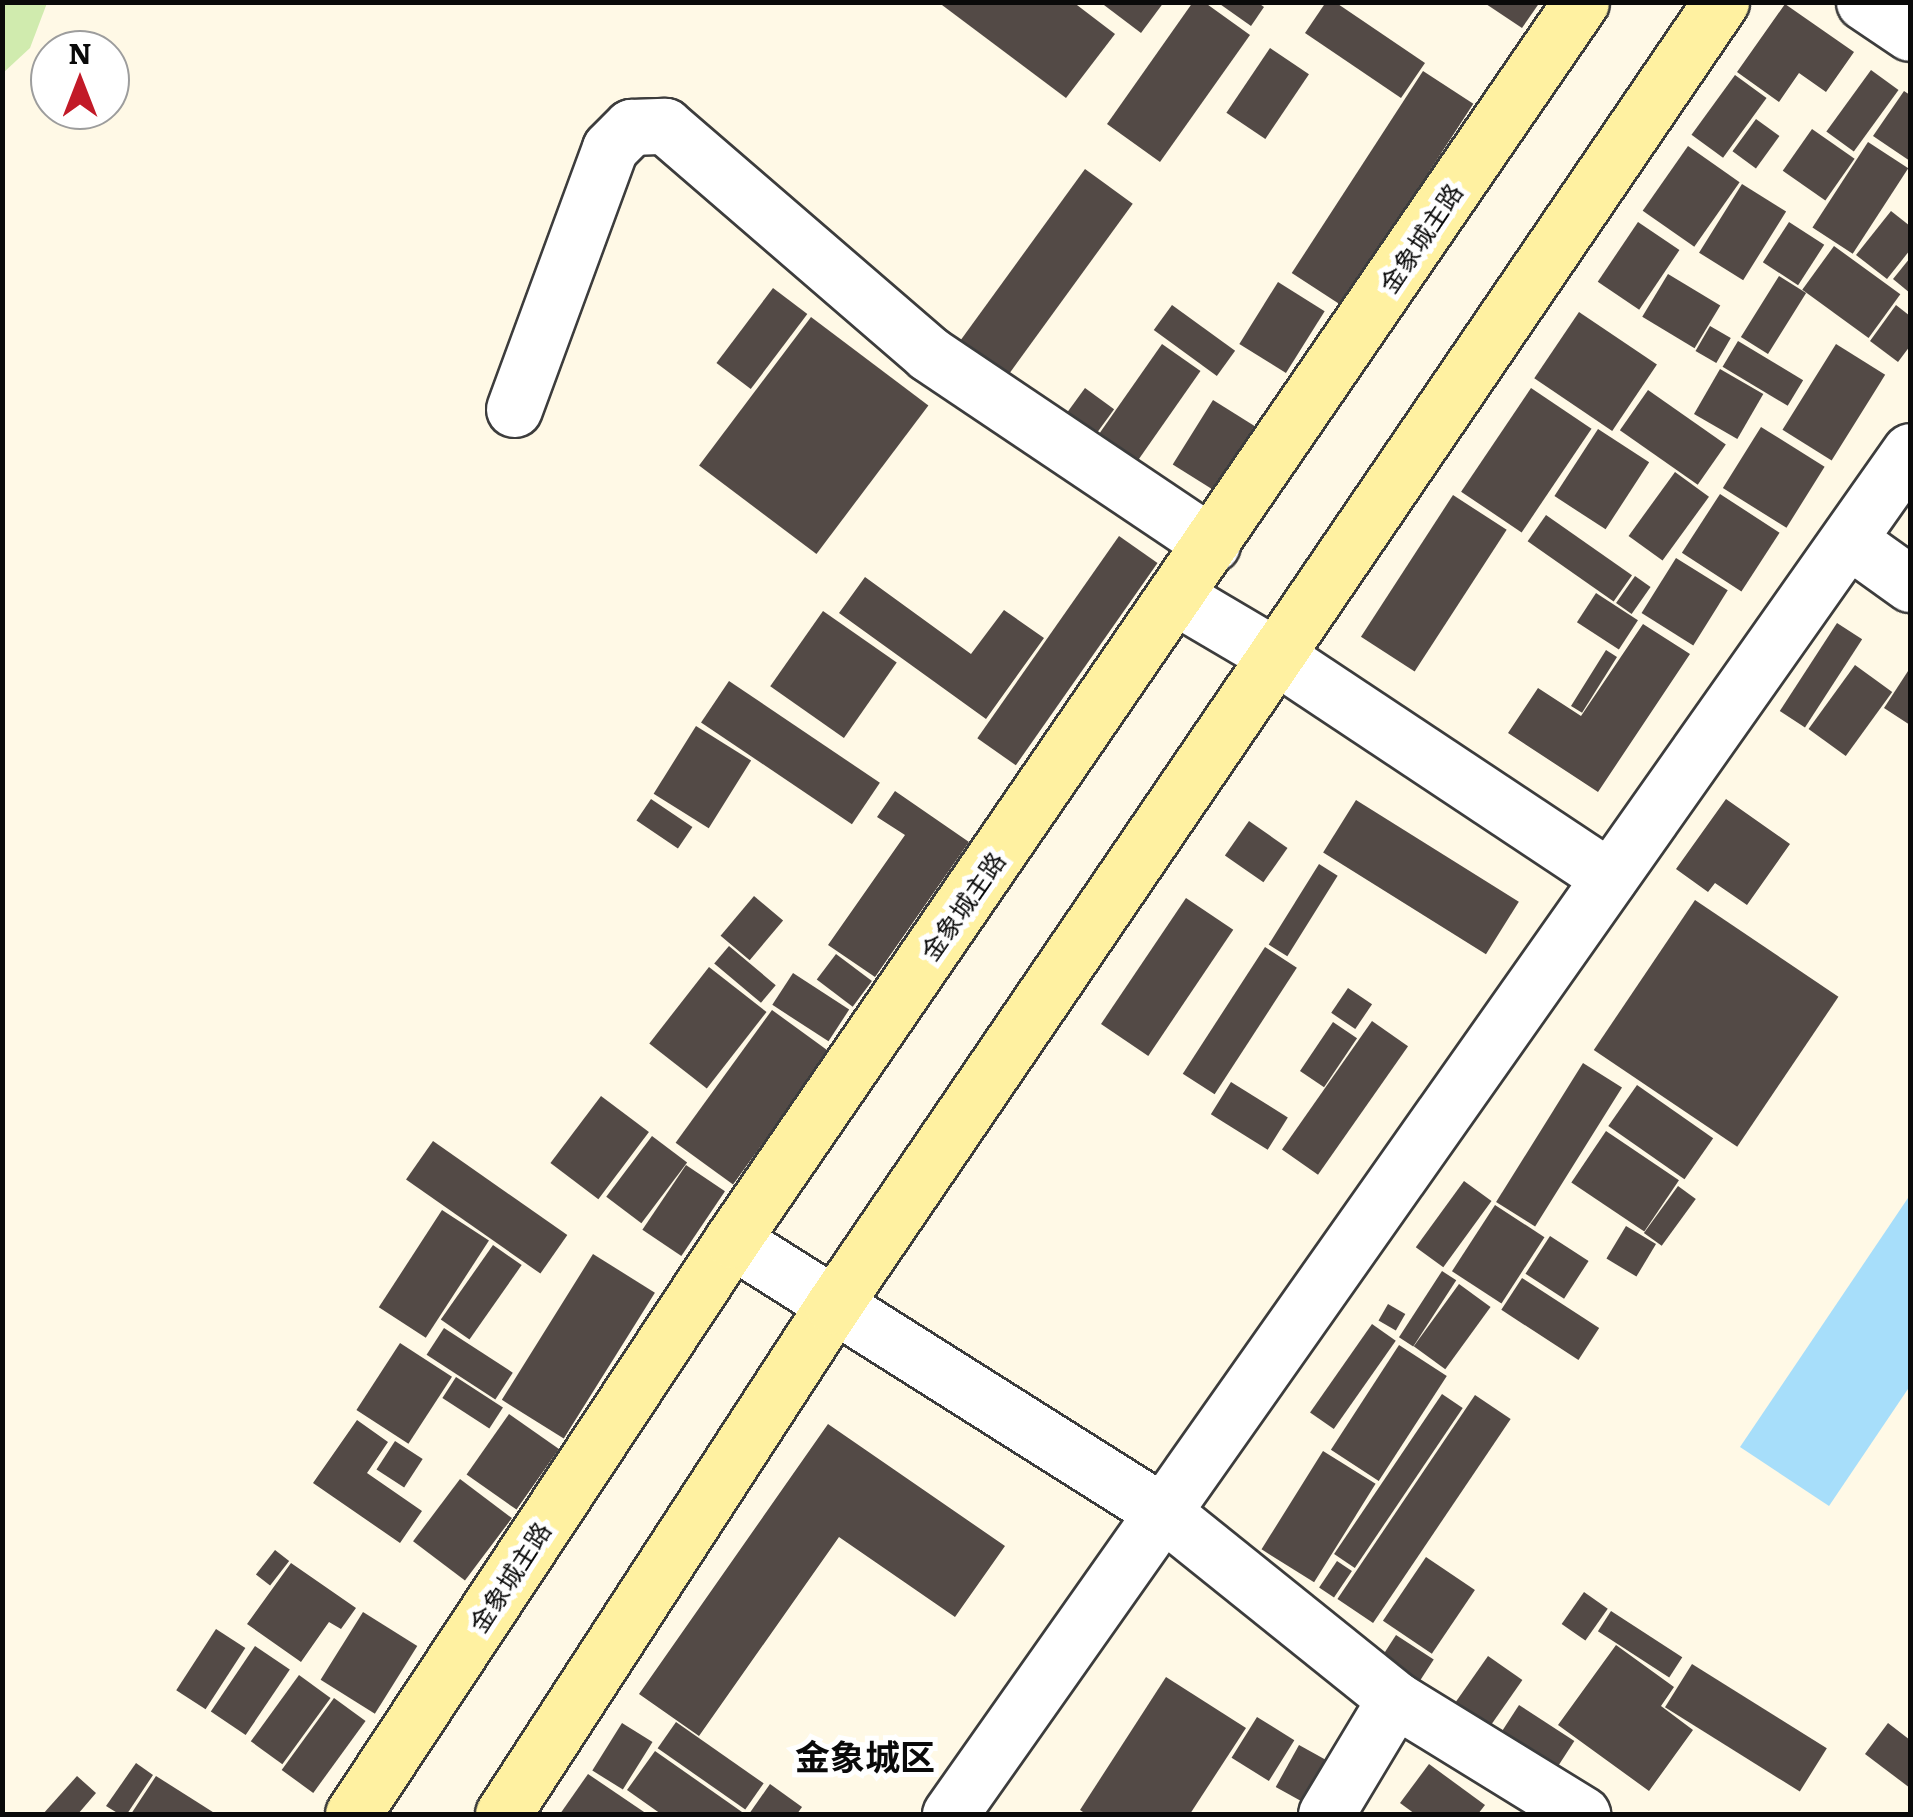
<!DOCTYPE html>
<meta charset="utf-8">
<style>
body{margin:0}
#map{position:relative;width:1913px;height:1817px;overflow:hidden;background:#fff9e6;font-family:Literata,"Noto Sans SC",serif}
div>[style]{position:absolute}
.green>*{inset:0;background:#d0ebae}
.water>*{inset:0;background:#a7defa}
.building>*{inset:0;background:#534a46;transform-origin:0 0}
.roads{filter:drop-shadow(2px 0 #3d3d3d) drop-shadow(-2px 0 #3d3d3d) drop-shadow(0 2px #3d3d3d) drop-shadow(0 -2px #3d3d3d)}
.minor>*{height:55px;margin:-27.5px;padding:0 27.5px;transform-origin:27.5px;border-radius:27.5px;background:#fff}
.secondary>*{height:55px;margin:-27.5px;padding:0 27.5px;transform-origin:27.5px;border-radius:27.5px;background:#fff1a1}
span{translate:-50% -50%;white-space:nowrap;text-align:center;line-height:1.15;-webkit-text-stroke:10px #fff;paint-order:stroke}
.street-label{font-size:25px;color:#0a0a0a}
.district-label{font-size:35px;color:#0a0a0a;font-weight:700}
.frame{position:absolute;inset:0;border:5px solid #0a0a0a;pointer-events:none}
.north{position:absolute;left:30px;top:30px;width:100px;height:100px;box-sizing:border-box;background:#fff;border:2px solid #9d9d9d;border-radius:50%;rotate:0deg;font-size:28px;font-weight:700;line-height:40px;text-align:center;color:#0a0a0a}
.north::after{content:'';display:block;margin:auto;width:35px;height:45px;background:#c21a28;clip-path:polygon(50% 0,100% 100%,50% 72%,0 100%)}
</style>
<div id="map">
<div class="green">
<i style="clip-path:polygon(3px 2px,47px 3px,30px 48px,3px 73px)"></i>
</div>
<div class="water">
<i style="clip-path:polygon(1910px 1195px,1910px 1386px,1829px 1506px,1740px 1447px)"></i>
</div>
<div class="building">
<i style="clip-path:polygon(938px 2px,1073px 2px,1115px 34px,1066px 98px)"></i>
<i style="clip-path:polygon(1100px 2px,1164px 2px,1141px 33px)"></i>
<i style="clip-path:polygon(1193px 2px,1204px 2px,1250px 35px,1160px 162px,1107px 124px)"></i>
<i style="clip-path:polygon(1217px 2px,1257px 2px,1264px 7px,1251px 26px)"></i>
<i style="clip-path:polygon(1326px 2px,1335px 2px,1425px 63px,1401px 98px,1305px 33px)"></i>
<i style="clip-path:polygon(1483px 2px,1540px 2px,1522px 28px)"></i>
<i style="clip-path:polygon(1785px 4px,1854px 52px,1826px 92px,1799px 73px,1779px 102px,1737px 72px)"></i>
<i style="left:1270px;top:48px;width:47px;height:78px;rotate:34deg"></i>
<i style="left:1871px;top:70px;width:34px;height:76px;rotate:36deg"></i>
<i style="left:1423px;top:71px;width:60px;height:241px;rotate:33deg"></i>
<i style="left:1735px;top:75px;width:39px;height:74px;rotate:36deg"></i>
<i style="clip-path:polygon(1904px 91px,1910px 95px,1910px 161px,1873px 136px)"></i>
<i style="left:1756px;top:119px;width:29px;height:40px;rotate:36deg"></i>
<i style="left:1812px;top:129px;width:52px;height:51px;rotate:35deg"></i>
<i style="left:1868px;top:142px;width:48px;height:102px;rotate:33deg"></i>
<i style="left:1688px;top:146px;width:63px;height:79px;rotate:35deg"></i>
<i style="left:1085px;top:169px;width:59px;height:224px;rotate:36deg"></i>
<i style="left:1742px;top:184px;width:52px;height:81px;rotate:32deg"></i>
<i style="clip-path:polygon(1891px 211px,1910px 226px,1910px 250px,1887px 279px,1856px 255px)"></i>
<i style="left:1638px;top:222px;width:50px;height:72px;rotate:34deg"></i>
<i style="left:1789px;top:222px;width:42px;height:48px;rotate:33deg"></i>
<i style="left:1834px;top:246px;width:82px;height:54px;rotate:36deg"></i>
<i style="clip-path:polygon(1910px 258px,1910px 293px,1893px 279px)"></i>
<i style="left:1668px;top:274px;width:61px;height:50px;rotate:31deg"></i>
<i style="left:1779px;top:276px;width:32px;height:72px;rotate:32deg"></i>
<i style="left:1278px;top:282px;width:55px;height:73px;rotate:32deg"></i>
<i style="left:773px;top:288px;width:43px;height:94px;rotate:37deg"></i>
<i style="left:1172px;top:305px;width:78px;height:31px;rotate:36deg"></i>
<i style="clip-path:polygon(1896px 305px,1910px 316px,1910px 346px,1898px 362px,1870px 341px)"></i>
<i style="left:1579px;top:312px;width:94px;height:80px;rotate:34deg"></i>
<i style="left:811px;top:317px;width:147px;height:186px;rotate:37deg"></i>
<i style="left:1710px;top:326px;width:24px;height:29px;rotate:30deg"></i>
<i style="left:1738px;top:341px;width:76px;height:30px;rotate:31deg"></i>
<i style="left:1162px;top:344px;width:47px;height:122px;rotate:35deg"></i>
<i style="left:1836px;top:344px;width:58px;height:101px;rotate:32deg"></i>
<i style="left:1720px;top:369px;width:50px;height:52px;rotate:30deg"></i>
<i style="left:1085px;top:388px;width:36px;height:48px;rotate:36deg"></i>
<i style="left:1531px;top:388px;width:73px;height:125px;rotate:34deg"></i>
<i style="left:1648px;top:390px;width:95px;height:49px;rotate:35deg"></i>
<i style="left:1213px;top:400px;width:49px;height:76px;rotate:32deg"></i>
<i style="left:1761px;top:427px;width:75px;height:72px;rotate:32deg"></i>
<i style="left:1598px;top:429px;width:61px;height:80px;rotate:33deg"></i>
<i style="left:1675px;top:472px;width:42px;height:79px;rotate:36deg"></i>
<i style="left:1720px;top:494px;width:71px;height:70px;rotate:33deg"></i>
<i style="left:1453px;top:495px;width:64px;height:169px;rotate:33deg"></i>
<i style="left:1546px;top:515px;width:105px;height:32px;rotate:35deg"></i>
<i style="left:1119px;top:536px;width:47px;height:247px;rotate:35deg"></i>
<i style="left:1676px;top:558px;width:61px;height:65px;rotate:32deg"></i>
<i style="left:1635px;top:576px;width:19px;height:33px;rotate:35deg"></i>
<i style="clip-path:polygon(865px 577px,971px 654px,1004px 610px,1044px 638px,986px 719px,839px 613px)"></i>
<i style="left:1596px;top:593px;width:50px;height:35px;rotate:33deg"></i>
<i style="left:823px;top:611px;width:90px;height:92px;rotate:35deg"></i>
<i style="left:1837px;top:623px;width:30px;height:105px;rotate:33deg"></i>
<i style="clip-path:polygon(1643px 624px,1690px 654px,1598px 792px,1508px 733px,1538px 688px,1581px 716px)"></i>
<i style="left:1606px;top:650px;width:13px;height:66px;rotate:32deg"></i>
<i style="left:1855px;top:665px;width:46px;height:79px;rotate:36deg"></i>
<i style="clip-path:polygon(1910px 668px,1910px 725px,1884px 708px)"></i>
<i style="left:729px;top:681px;width:182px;height:50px;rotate:34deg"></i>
<i style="left:696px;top:726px;width:65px;height:80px;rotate:32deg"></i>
<i style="clip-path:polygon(895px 791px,969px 842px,875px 977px,828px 945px,905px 835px,877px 817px)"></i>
<i style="left:651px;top:799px;width:50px;height:26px;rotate:34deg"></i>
<i style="clip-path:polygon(1726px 799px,1790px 844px,1747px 905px,1715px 883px,1708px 892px,1676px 869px)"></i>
<i style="left:1356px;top:800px;width:192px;height:62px;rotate:32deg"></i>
<i style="left:1249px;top:821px;width:47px;height:42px;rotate:35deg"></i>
<i style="left:1319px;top:864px;width:22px;height:95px;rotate:32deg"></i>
<i style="left:754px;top:896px;width:38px;height:52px;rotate:40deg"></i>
<i style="left:1186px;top:898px;width:57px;height:152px;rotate:34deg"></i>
<i style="left:1695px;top:900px;width:173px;height:181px;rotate:34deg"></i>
<i style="left:729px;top:946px;width:61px;height:23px;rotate:40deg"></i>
<i style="left:1265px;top:947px;width:38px;height:151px;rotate:33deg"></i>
<i style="left:836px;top:954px;width:45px;height:32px;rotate:37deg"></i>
<i style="left:709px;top:967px;width:73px;height:97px;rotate:38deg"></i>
<i style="left:793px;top:973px;width:67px;height:38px;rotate:33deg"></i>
<i style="left:1348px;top:988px;width:29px;height:30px;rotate:34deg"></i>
<i style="left:772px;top:1010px;width:71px;height:164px;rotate:36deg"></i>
<i style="left:1372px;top:1021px;width:44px;height:157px;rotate:35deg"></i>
<i style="left:1333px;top:1022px;width:29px;height:59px;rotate:34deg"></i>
<i style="left:1583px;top:1063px;width:46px;height:164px;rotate:32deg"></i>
<i style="left:1231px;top:1082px;width:67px;height:38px;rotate:32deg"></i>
<i style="left:1637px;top:1085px;width:93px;height:50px;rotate:35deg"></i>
<i style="left:601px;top:1096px;width:60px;height:84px;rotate:37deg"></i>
<i style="left:1606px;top:1131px;width:88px;height:62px;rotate:34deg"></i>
<i style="left:652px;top:1136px;width:44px;height:76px;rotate:37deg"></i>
<i style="left:433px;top:1141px;width:164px;height:47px;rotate:35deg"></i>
<i style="left:686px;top:1165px;width:47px;height:78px;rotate:34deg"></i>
<i style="left:1464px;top:1181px;width:34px;height:82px;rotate:36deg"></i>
<i style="left:1678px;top:1186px;width:22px;height:58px;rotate:36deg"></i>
<i style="left:1495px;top:1205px;width:59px;height:79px;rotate:33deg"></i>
<i style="left:442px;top:1210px;width:56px;height:116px;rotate:33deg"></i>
<i style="left:1626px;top:1226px;width:35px;height:38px;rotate:31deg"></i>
<i style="left:1550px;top:1236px;width:46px;height:45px;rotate:33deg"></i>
<i style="left:493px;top:1245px;width:35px;height:91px;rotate:35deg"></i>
<i style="left:593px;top:1254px;width:73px;height:172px;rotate:32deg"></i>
<i style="left:1442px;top:1271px;width:17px;height:79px;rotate:33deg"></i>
<i style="left:1522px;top:1278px;width:92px;height:38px;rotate:33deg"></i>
<i style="left:1459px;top:1284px;width:39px;height:77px;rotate:36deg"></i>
<i style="left:1388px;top:1304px;width:20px;height:19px;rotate:30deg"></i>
<i style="left:1372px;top:1324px;width:29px;height:108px;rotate:35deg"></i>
<i style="left:444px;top:1328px;width:82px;height:32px;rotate:33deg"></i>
<i style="left:400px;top:1343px;width:62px;height:80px;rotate:33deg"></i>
<i style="left:1399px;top:1345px;width:57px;height:125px;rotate:33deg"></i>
<i style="left:456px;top:1377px;width:56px;height:25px;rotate:33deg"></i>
<i style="left:1442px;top:1394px;width:25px;height:193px;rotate:34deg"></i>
<i style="left:1475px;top:1395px;width:43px;height:246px;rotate:34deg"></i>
<i style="left:509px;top:1414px;width:61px;height:74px;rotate:35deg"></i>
<i style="clip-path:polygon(357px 1420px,388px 1442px,367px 1473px,422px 1511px,400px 1543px,313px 1483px)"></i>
<i style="clip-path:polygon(828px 1424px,1005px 1546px,955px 1617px,839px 1537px,699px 1736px,639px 1694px)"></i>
<i style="left:395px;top:1441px;width:33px;height:34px;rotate:33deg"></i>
<i style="left:1323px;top:1451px;width:62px;height:116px;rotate:32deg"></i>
<i style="left:460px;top:1479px;width:65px;height:78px;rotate:37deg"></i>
<i style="left:275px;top:1550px;width:18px;height:31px;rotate:38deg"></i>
<i style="left:1426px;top:1557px;width:59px;height:77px;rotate:34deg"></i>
<i style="left:1337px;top:1561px;width:18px;height:32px;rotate:34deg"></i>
<i style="clip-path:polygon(291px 1563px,356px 1608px,341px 1629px,329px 1622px,301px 1662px,247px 1624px)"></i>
<i style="left:1584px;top:1592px;width:29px;height:39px;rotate:35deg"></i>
<i style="left:1611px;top:1611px;width:85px;height:24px;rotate:33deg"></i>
<i style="left:363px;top:1612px;width:64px;height:80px;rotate:32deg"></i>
<i style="left:216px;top:1629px;width:35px;height:73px;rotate:33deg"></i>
<i style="left:1396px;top:1635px;width:45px;height:31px;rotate:33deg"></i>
<i style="clip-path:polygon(1616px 1645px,1674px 1687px,1661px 1706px,1693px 1730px,1649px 1791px,1558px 1725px)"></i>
<i style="left:255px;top:1646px;width:42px;height:79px;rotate:34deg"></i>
<i style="left:1488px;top:1656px;width:42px;height:59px;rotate:35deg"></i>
<i style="left:1692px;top:1664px;width:159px;height:51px;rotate:32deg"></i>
<i style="left:299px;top:1675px;width:39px;height:82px;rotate:36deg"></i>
<i style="clip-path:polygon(1166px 1677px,1246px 1728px,1190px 1814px,1086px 1814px,1080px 1810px)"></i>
<i style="left:334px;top:1698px;width:39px;height:89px;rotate:36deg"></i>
<i style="left:1519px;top:1705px;width:66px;height:39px;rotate:33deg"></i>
<i style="left:1257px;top:1717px;width:44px;height:48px;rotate:32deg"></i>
<i style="left:676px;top:1722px;width:107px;height:32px;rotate:35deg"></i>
<i style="left:622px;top:1723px;width:36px;height:56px;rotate:32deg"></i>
<i style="clip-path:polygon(1888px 1723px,1910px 1740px,1910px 1788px,1865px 1754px)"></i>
<i style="left:1299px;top:1745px;width:33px;height:48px;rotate:29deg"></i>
<i style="clip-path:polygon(655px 1751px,742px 1812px,740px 1814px,661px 1814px,627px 1790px)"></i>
<i style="clip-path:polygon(136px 1763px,153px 1775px,127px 1814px,119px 1814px,106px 1806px)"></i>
<i style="clip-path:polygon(1429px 1764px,1485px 1805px,1478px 1814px,1415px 1814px,1400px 1803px)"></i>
<i style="clip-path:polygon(588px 1774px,647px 1814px,560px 1814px)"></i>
<i style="clip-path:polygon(77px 1776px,96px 1793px,78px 1814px,43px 1814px)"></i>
<i style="clip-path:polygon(156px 1776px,216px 1814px,131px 1814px)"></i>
<i style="clip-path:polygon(770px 1784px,802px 1807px,797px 1814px,749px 1814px)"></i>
</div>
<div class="roads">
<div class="minor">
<i style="left:1864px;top:2px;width:55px;rotate:34deg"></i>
<i style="left:514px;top:409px;width:278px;rotate:-69.8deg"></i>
<i style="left:610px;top:148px;width:30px;rotate:-45deg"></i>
<i style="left:631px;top:127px;width:34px;rotate:-2deg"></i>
<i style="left:665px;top:126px;width:349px;rotate:40.8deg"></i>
<i style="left:929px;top:354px;width:341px;rotate:33.9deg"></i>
<i style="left:1850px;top:541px;width:74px;rotate:35.6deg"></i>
<i style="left:1176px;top:597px;width:116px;rotate:30.5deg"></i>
<i style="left:1276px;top:656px;width:400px;rotate:33.6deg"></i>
<i style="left:732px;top:1240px;width:511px;rotate:32.29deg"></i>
<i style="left:1164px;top:1513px;width:297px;rotate:38.8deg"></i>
<i style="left:1395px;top:1699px;width:220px;rotate:31.6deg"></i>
<i style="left:950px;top:1814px;width:1667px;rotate:-54.84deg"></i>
<i style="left:1326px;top:1814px;width:134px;rotate:-59deg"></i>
</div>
<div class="secondary">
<i style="left:353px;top:1814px;width:688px;rotate:-56.56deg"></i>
<i style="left:732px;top:1240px;width:1501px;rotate:-55.56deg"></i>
<i style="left:503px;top:1814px;width:606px;rotate:-56.99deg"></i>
<i style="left:833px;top:1306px;width:1578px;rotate:-55.75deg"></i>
</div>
</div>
<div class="street-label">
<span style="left:1421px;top:238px;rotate:-56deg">金象城主路</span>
<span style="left:963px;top:906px;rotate:-55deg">金象城主路</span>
<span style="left:510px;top:1577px;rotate:-57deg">金象城主路</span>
</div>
<div class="district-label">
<span style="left:865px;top:1755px">金象城区</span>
</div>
<div class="frame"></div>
<div class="north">N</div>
</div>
